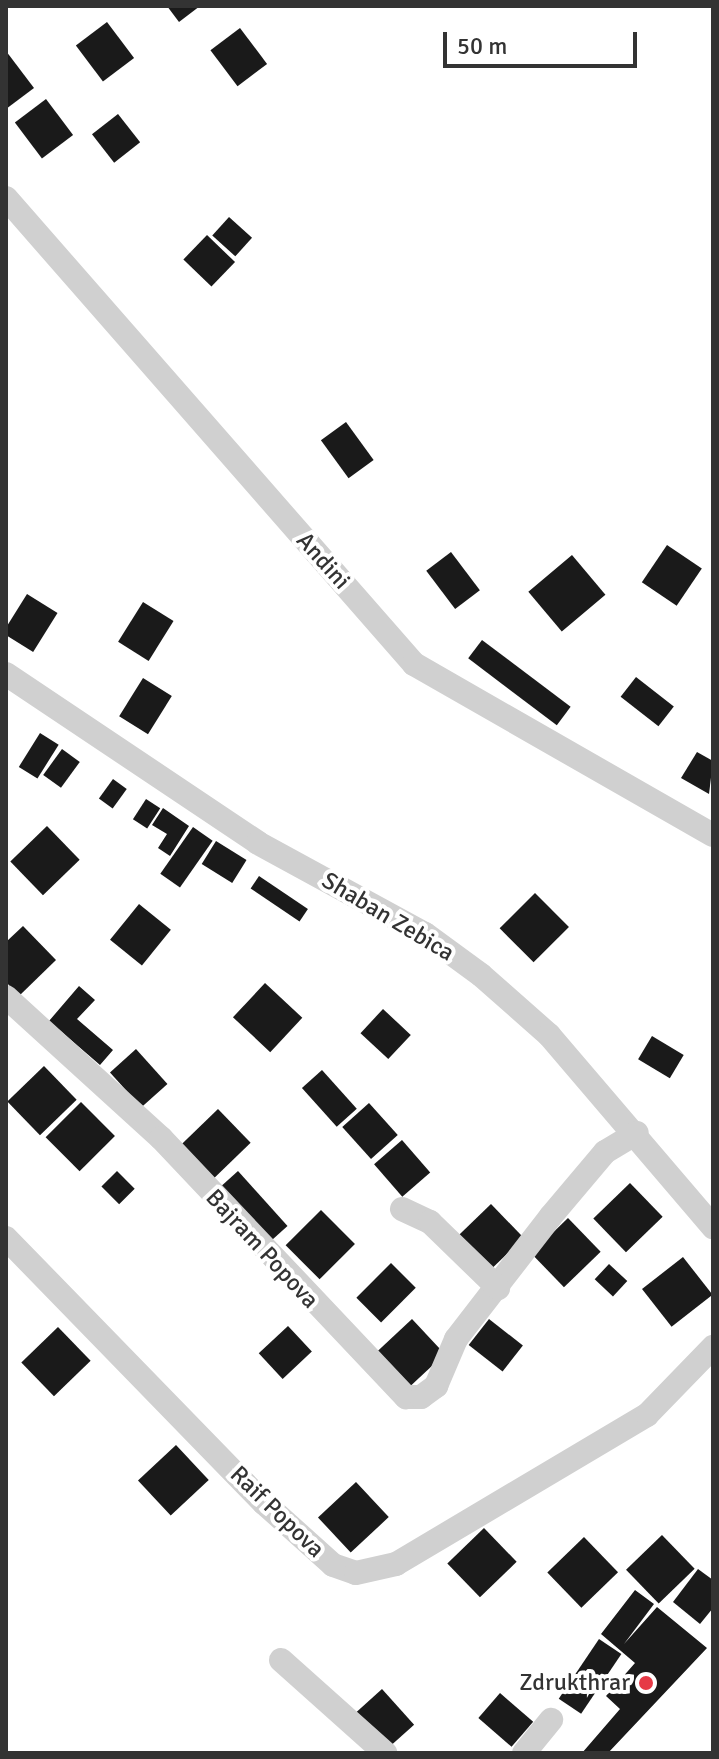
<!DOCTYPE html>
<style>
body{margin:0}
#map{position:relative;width:719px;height:1759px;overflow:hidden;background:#fff;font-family:Signika,sans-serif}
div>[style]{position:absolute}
.building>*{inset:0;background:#1a1a1a;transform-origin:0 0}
.minor>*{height:24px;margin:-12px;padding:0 12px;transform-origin:12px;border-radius:12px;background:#d0d0d0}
.dots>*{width:22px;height:22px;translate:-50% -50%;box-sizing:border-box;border:4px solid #fff;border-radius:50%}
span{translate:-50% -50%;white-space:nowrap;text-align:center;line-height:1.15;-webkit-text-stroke:8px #fff;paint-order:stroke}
.street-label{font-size:24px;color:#333}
.poi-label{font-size:24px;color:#333}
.right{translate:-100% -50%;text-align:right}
.frame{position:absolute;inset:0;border:8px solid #333;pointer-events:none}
.scale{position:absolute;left:443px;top:32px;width:194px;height:36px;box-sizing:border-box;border:4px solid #333;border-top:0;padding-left:10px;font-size:24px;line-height:28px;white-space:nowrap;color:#333;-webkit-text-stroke:6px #fff;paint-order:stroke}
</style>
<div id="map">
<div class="building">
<i style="clip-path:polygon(167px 6px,200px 6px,179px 22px)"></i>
<i style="left:107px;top:22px;width:45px;height:39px;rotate:53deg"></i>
<i style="left:240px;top:28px;width:45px;height:37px;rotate:53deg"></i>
<i style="clip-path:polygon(6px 51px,34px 88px,6px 109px)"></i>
<i style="left:46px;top:99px;width:45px;height:39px;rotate:53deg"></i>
<i style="left:118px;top:114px;width:36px;height:33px;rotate:52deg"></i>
<i style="left:229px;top:217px;width:31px;height:25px;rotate:42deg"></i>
<i style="left:207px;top:235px;width:39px;height:34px;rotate:44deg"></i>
<i style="left:346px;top:422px;width:47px;height:31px;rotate:54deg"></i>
<i style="left:667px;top:545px;width:42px;height:45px;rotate:34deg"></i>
<i style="left:451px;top:552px;width:48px;height:31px;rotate:53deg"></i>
<i style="left:572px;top:555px;width:52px;height:57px;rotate:50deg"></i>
<i style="left:27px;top:594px;width:36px;height:46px;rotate:32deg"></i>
<i style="left:143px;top:602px;width:36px;height:47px;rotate:32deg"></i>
<i style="left:482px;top:640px;width:111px;height:23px;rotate:37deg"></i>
<i style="left:636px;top:677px;width:48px;height:25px;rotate:38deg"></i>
<i style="left:143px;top:678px;width:34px;height:45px;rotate:32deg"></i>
<i style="left:40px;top:733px;width:22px;height:40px;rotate:32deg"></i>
<i style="left:62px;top:749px;width:22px;height:32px;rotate:36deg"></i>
<i style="clip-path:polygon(697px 752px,713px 761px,709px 794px,681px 778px)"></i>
<i style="left:113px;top:779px;width:17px;height:24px;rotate:36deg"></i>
<i style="left:146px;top:799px;width:17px;height:24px;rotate:33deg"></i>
<i style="clip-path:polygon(163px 808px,189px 826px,170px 856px,158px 848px,167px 834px,152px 825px)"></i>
<i style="left:47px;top:826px;width:47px;height:51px;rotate:46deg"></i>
<i style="left:193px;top:827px;width:24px;height:57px;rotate:35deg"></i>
<i style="left:216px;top:841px;width:36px;height:27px;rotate:32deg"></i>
<i style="left:259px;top:876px;width:59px;height:15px;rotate:34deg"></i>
<i style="left:535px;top:893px;width:48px;height:50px;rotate:45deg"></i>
<i style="left:139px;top:904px;width:41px;height:46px;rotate:39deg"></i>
<i style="clip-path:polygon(23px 926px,56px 960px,19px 996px,6px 982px,6px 942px)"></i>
<i style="left:265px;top:983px;width:51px;height:47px;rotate:43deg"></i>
<i style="clip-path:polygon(79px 986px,95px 1000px,77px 1019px,113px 1050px,100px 1065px,49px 1021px)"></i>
<i style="left:383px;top:1009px;width:38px;height:33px;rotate:43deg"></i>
<i style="left:652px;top:1036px;width:37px;height:27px;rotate:31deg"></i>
<i style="left:136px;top:1049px;width:47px;height:35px;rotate:48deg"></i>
<i style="left:44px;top:1066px;width:47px;height:51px;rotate:46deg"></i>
<i style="left:322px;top:1070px;width:52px;height:27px;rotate:48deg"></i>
<i style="left:81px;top:1102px;width:48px;height:50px;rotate:45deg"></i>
<i style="left:369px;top:1103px;width:43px;height:36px;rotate:48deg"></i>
<i style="left:218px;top:1109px;width:47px;height:51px;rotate:46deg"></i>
<i style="left:402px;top:1140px;width:43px;height:37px;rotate:49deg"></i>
<i style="left:117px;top:1171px;width:25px;height:22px;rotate:45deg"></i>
<i style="left:238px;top:1171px;width:74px;height:25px;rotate:48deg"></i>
<i style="left:630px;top:1183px;width:47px;height:51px;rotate:46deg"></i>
<i style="left:491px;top:1204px;width:47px;height:50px;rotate:46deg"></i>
<i style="left:321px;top:1210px;width:48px;height:50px;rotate:45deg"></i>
<i style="left:568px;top:1218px;width:47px;height:51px;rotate:46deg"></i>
<i style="left:683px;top:1257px;width:48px;height:52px;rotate:52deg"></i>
<i style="left:391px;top:1263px;width:35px;height:49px;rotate:45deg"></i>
<i style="left:609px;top:1264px;width:25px;height:21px;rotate:43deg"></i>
<i style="left:412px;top:1319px;width:48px;height:52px;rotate:47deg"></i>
<i style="left:489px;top:1319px;width:43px;height:33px;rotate:38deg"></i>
<i style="left:288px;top:1326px;width:35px;height:40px;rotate:47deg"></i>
<i style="left:58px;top:1327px;width:47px;height:51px;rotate:46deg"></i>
<i style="left:176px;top:1445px;width:48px;height:52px;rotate:47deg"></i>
<i style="left:356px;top:1482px;width:48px;height:52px;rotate:47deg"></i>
<i style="left:484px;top:1528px;width:47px;height:51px;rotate:46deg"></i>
<i style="left:662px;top:1535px;width:47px;height:50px;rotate:46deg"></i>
<i style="left:584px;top:1537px;width:49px;height:51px;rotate:46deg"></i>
<i style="clip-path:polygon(698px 1569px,713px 1580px,713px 1608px,700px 1624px,673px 1602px)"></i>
<i style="clip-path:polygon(635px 1590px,654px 1604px,624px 1644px,657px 1607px,707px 1648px,608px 1753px,582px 1753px,620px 1709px,606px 1696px,635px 1663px,601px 1634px)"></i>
<i style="left:599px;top:1639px;width:27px;height:72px;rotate:34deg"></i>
<i style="left:382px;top:1689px;width:48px;height:35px;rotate:48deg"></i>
<i style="left:500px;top:1693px;width:44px;height:33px;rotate:41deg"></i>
</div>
<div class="minor">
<i style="left:6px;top:198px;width:619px;rotate:48.8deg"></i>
<i style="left:414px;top:664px;width:344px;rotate:29.8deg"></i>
<i style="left:6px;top:674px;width:303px;rotate:33.8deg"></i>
<i style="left:258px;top:843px;width:190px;rotate:28.6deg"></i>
<i style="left:425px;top:934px;width:69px;rotate:36.2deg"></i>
<i style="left:481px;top:975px;width:91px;rotate:41.4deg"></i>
<i style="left:549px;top:1035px;width:253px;rotate:49.5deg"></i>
<i style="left:6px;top:997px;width:210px;rotate:42.3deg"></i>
<i style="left:161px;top:1138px;width:357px;rotate:46.6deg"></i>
<i style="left:406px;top:1397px;width:15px"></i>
<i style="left:421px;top:1397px;width:19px;rotate:-36deg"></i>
<i style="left:436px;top:1386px;width:51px;rotate:-66.9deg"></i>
<i style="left:456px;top:1339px;width:155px;rotate:-52.3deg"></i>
<i style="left:551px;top:1216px;width:84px;rotate:-49.8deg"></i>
<i style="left:605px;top:1152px;width:37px;rotate:-31deg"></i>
<i style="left:402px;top:1209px;width:31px;rotate:25deg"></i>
<i style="left:430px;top:1222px;width:95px;rotate:44.1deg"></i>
<i style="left:6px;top:1238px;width:370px;rotate:45.8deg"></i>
<i style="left:264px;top:1503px;width:93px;rotate:41.9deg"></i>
<i style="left:333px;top:1565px;width:24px;rotate:19deg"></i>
<i style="left:356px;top:1573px;width:41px;rotate:-12.7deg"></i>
<i style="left:396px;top:1564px;width:292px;rotate:-30.7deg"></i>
<i style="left:647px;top:1415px;width:95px;rotate:-45.9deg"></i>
<i style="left:281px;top:1660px;width:140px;rotate:41.8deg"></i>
<i style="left:524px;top:1753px;width:43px;rotate:-50.7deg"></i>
</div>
<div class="dots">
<i style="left:646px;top:1683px;background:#e63946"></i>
</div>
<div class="street-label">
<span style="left:323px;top:561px;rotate:48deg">Andini</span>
<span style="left:388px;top:917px;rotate:31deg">Shaban Zebica</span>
<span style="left:262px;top:1249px;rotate:47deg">Bajram Popova</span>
<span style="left:277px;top:1512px;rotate:44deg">Raif Popova</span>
</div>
<div class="poi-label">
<span class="right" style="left:630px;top:1683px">Zdrukthrar</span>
</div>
<div class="frame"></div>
<div class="scale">50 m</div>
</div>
